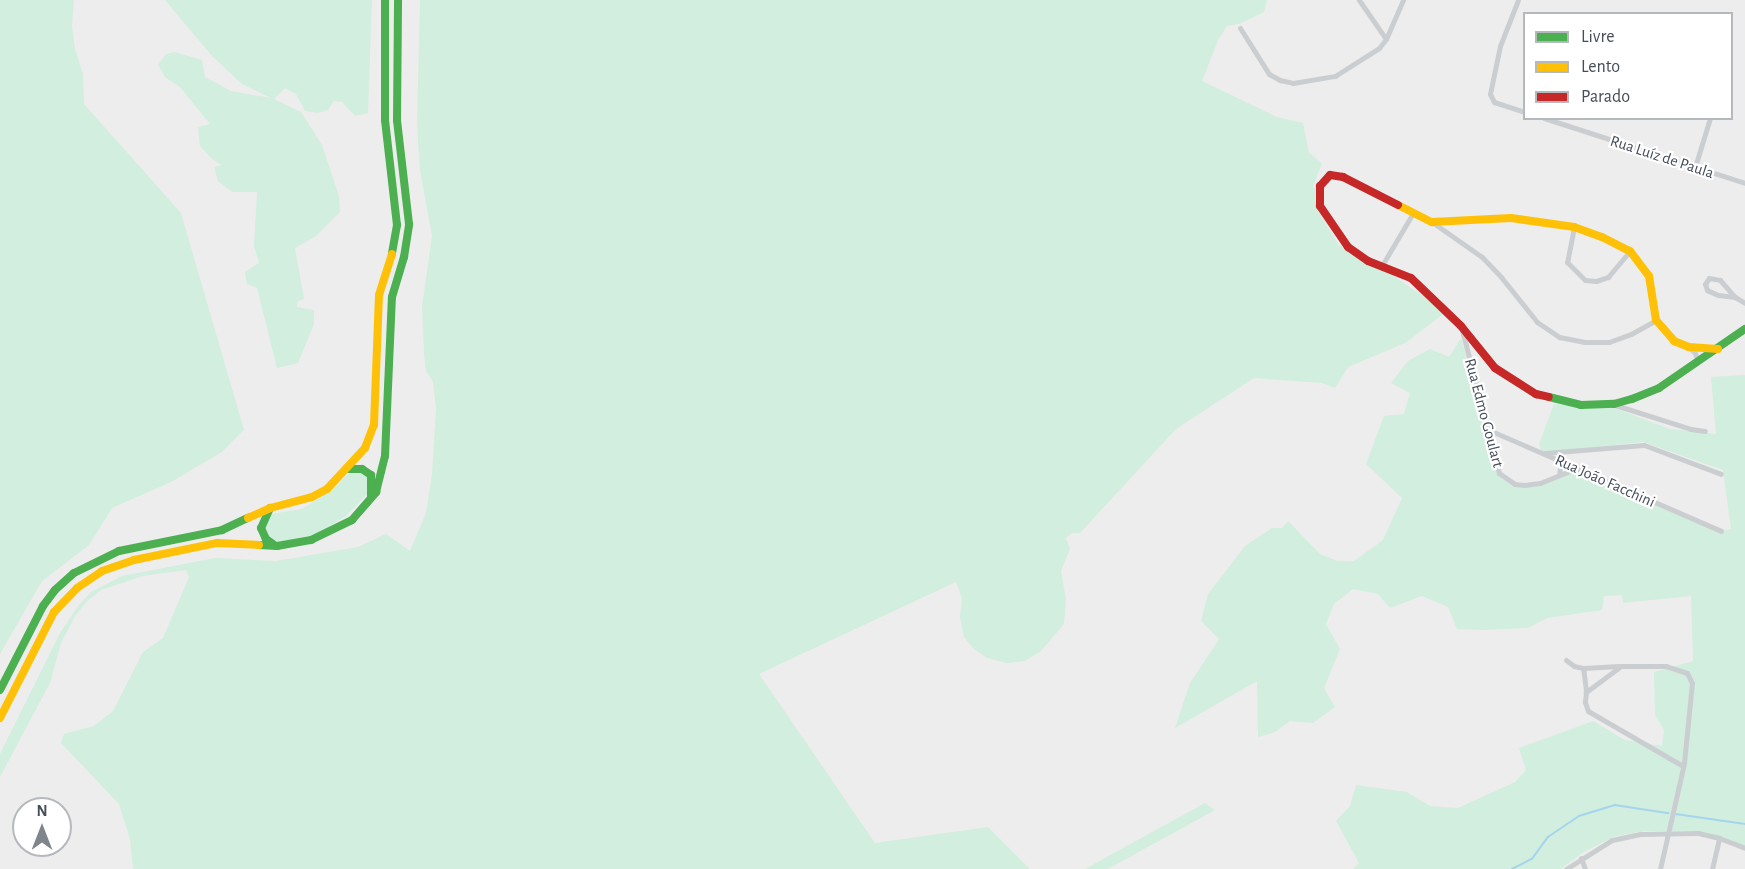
<!DOCTYPE html>
<meta charset="utf-8">
<style>
body{margin:0}
#map{position:relative;width:1745px;height:869px;overflow:hidden;background:#eeeded;font-family:"Alegreya Sans",sans-serif}
div>[style]{position:absolute}
.green>*{inset:0;background:#d1eedf}
.stream>*{height:1.5px;margin:-0.75px;padding:0 0.75px;transform-origin:0.75px;border-radius:0.75px;background:#a5d5ec}
.street>*{height:5px;margin:-2.5px;padding:0 2.5px;transform-origin:2.5px;border-radius:2.5px;background:#cbced1}
.fast>*{height:8px;margin:-4px;padding:0 4px;transform-origin:4px;border-radius:4px;background:#4caf50}
.slow>*{height:8px;margin:-4px;padding:0 4px;transform-origin:4px;border-radius:4px;background:#ffc107}
.jam>*{height:8px;margin:-4px;padding:0 4px;transform-origin:4px;border-radius:4px;background:#c62828}
span{translate:-50% -50%;white-space:nowrap;text-align:center;line-height:1.15;-webkit-text-stroke:4.5px #fff;paint-order:stroke}
.street-label{font-size:16px;color:#454d59}
.legend{position:absolute;left:1523px;top:12px;width:210px;height:108px;box-sizing:border-box;background:#fff;border:2px solid #b5b8bd;margin:0;padding:8px 10px;list-style:none;font-size:18px;color:#454d59}
.legend li{display:flex;align-items:center;gap:12px;height:30px}
.legend b{width:30px;border:2px solid #b5b8bd}
.north{position:absolute;left:12px;top:797px;width:60px;height:60px;box-sizing:border-box;background:#fff;border:2px solid #b5b8bd;border-radius:50%;rotate:0deg;font-size:16px;font-weight:700;line-height:24px;text-align:center;color:#454d59}
.north::after{content:'';display:block;margin:auto;width:21px;height:27px;background:#80858d;clip-path:polygon(50% 0,100% 100%,50% 72%,0 100%)}
</style>
<div id="map">
<div class="green">
<i style="clip-path:polygon(0 0,74px 0,72px 26px,75px 49px,83px 74px,84px 104px,181px 213px,244px 430px,222px 452px,171px 482px,112px 508px,89px 545px,42px 581px,0 654px)"></i>
<i style="clip-path:polygon(165px 0,372px 0,368px 113px,355px 116px,342px 102px,334px 101px,328px 110px,318px 113px,305px 111px,296px 94px,285px 88px,274px 99px,301px 112px,322px 145px,339px 196px,340px 212px,316px 236px,295px 248px,304px 299px,298px 301px,297px 307px,314px 310px,314px 324px,298px 363px,277px 368px,257px 288px,247px 284px,245px 272px,259px 263px,254px 246px,257px 192px,232px 192px,218px 181px,214px 167px,222px 165px,212px 159px,200px 146px,198px 127px,210px 124px,180px 87px,165px 77px,158px 65px,166px 54px,174px 52px,202px 60px,205px 77px,231px 91px,271px 98px,242px 84px,212px 56px)"></i>
<i style="clip-path:polygon(420px 0,1267px 0,1264px 12px,1239px 24px,1227px 26px,1219px 38px,1202px 81px,1277px 117px,1303px 123px,1309px 153px,1322px 163px,1313px 187px,1317px 189px,1317px 209px,1338px 244px,1381px 267px,1446px 312px,1405px 343px,1348px 367px,1335px 388px,1322px 383px,1254px 378px,1176px 429px,1080px 533px,1072px 533px,1066px 538px,1070px 549px,1061px 571px,1066px 599px,1064px 624px,1041px 651px,1025px 661px,1007px 663px,987px 658px,974px 649px,964px 637px,960px 617px,962px 598px,956px 582px,759px 674px,875px 843px,988px 827px,1030px 869px,133px 869px,130px 839px,119px 804px,61px 743px,64px 734px,94px 726px,113px 711px,143px 652px,163px 638px,189px 577px,186px 570px,142px 576px,101px 590px,87px 601px,75px 616px,61px 643px,50px 683px,0 777px,0 754px,60px 633px,78px 606px,91px 592px,122px 576px,215px 558px,276px 561px,358px 547px,386px 534px,410px 551px,426px 513px,432px 474px,436px 408px,433px 382px,426px 371px,424px 354px,422px 307px,432px 236px,420px 170px,417px 125px)"></i>
<i style="clip-path:polygon(1461px 338px,1499px 473px,1515px 484px,1540px 483px,1576px 468px,1721px 531px,1731px 529px,1723px 470px,1643px 442px,1542px 453px,1539px 444px,1554px 404px,1614px 408px,1670px 429px,1716px 434px,1711px 377px,1745px 375px,1745px 846px,1699px 831px,1642px 831px,1613px 837px,1582px 853px,1561px 869px,1353px 869px,1359px 863px,1336px 821px,1350px 806px,1356px 785px,1407px 792px,1430px 806px,1458px 808px,1515px 782px,1526px 770px,1519px 748px,1593px 721px,1625px 740px,1662px 746px,1664px 730px,1655px 715px,1654px 672px,1693px 661px,1691px 596px,1623px 603px,1622px 595px,1604px 596px,1602px 610px,1547px 618px,1528px 628px,1483px 630px,1457px 629px,1448px 607px,1422px 596px,1390px 608px,1378px 594px,1353px 589px,1334px 604px,1326px 624px,1340px 649px,1324px 688px,1335px 707px,1313px 723px,1290px 721px,1275px 732px,1258px 737px,1257px 681px,1175px 728px,1190px 683px,1219px 639px,1201px 621px,1208px 594px,1245px 546px,1272px 528px,1282px 528px,1288px 521px,1320px 554px,1338px 561px,1354px 561px,1383px 540px,1402px 498px,1366px 464px,1384px 416px,1404px 414px,1410px 393px,1391px 383px,1408px 361px,1430px 349px,1449px 357px)"></i>
<i style="clip-path:polygon(358px 470px,369px 477px,368px 493px,346px 516px,311px 538px,278px 543px,271px 542px,262px 523px,271px 514px,302px 509px,333px 489px,348px 474px)"></i>
<i style="clip-path:polygon(1205px 803px,1215px 810px,1108px 869px,1085px 869px)"></i>
</div>
<div class="stream">
<i style="left:1676px;top:814px;width:70px;rotate:8.2deg"></i>
<i style="left:1512px;top:869px;width:22px;rotate:-27deg"></i>
<i style="left:1532px;top:859px;width:27px;rotate:-54deg"></i>
<i style="left:1548px;top:837px;width:37px;rotate:-34deg"></i>
<i style="left:1579px;top:816px;width:38px;rotate:-17deg"></i>
<i style="left:1615px;top:805px;width:54px;rotate:8.6deg"></i>
</div>
<div class="street">
<i style="left:1359px;top:0;width:47px;rotate:55.3deg"></i>
<i style="left:1518px;top:0;width:49px;rotate:111.4deg"></i>
<i style="left:1500px;top:46px;width:49px;rotate:101.8deg"></i>
<i style="left:1490px;top:94px;width:9px;rotate:63deg"></i>
<i style="left:1494px;top:102px;width:32px;rotate:18deg"></i>
<i style="left:1240px;top:28px;width:54px;rotate:57.8deg"></i>
<i style="left:1269px;top:74px;width:13px;rotate:29deg"></i>
<i style="left:1280px;top:80px;width:13px;rotate:13deg"></i>
<i style="left:1293px;top:83px;width:43px;rotate:-9.5deg"></i>
<i style="left:1335px;top:76px;width:52px;rotate:-32.5deg"></i>
<i style="left:1379px;top:48px;width:11px;rotate:-52deg"></i>
<i style="left:1386px;top:39px;width:43px;rotate:-66.4deg"></i>
<i style="left:1544px;top:118px;width:211px;rotate:17.9deg"></i>
<i style="left:1695px;top:167px;width:51px;rotate:-73deg"></i>
<i style="left:1432px;top:222px;width:61px;rotate:35deg"></i>
<i style="left:1482px;top:257px;width:28px;rotate:46deg"></i>
<i style="left:1501px;top:277px;width:58px;rotate:51.3deg"></i>
<i style="left:1537px;top:322px;width:27px;rotate:34deg"></i>
<i style="left:1559px;top:337px;width:25px;rotate:11deg"></i>
<i style="left:1584px;top:342px;width:25px"></i>
<i style="left:1609px;top:342px;width:23px;rotate:-20deg"></i>
<i style="left:1631px;top:334px;width:29px;rotate:-29deg"></i>
<i style="left:1574px;top:227px;width:36px;rotate:101deg"></i>
<i style="left:1567px;top:262px;width:25px;rotate:45deg"></i>
<i style="left:1585px;top:280px;width:11px;rotate:5deg"></i>
<i style="left:1596px;top:281px;width:13px;rotate:-18deg"></i>
<i style="left:1608px;top:277px;width:34px;rotate:-50deg"></i>
<i style="left:1381px;top:267px;width:63px;rotate:-59.3deg"></i>
<i style="left:1735px;top:297px;width:17px;rotate:-173deg"></i>
<i style="left:1718px;top:295px;width:12px;rotate:-156deg"></i>
<i style="left:1707px;top:290px;width:6px;rotate:-108deg"></i>
<i style="left:1705px;top:284px;width:7px;rotate:-56deg"></i>
<i style="left:1709px;top:278px;width:11px;rotate:10deg"></i>
<i style="left:1720px;top:280px;width:23px;rotate:49deg"></i>
<i style="left:1735px;top:297px;width:12px;rotate:31deg"></i>
<i style="left:1462px;top:330px;width:148px;rotate:75.5deg"></i>
<i style="left:1499px;top:473px;width:19px;rotate:35deg"></i>
<i style="left:1515px;top:484px;width:9px;rotate:6deg"></i>
<i style="left:1524px;top:485px;width:16px;rotate:-7deg"></i>
<i style="left:1540px;top:483px;width:38px;rotate:-22deg"></i>
<i style="left:1689px;top:347px;width:8px;rotate:45deg"></i>
<i style="left:1695px;top:353px;width:9px;rotate:72deg"></i>
<i style="left:1615px;top:405px;width:80px;rotate:17.5deg"></i>
<i style="left:1691px;top:429px;width:14px;rotate:8deg"></i>
<i style="left:1489px;top:430px;width:253px;rotate:23.5deg"></i>
<i style="left:1545px;top:453px;width:99px;rotate:-4.6deg"></i>
<i style="left:1644px;top:445px;width:82px;rotate:20.6deg"></i>
<i style="left:1559px;top:475px;width:22px;rotate:-82deg"></i>
<i style="left:1566px;top:660px;width:10px;rotate:37deg"></i>
<i style="left:1574px;top:666px;width:9px;rotate:13deg"></i>
<i style="left:1586px;top:691px;width:23px;rotate:-97deg"></i>
<i style="left:1583px;top:668px;width:36px;rotate:-3deg"></i>
<i style="left:1581px;top:858px;width:12px;rotate:70deg"></i>
<i style="left:1566px;top:869px;width:54px;rotate:-32.2deg"></i>
<i style="left:1612px;top:840px;width:30px;rotate:-12deg"></i>
<i style="left:1641px;top:834px;width:57px;rotate:-1deg"></i>
<i style="left:1698px;top:833px;width:22px;rotate:13deg"></i>
<i style="left:1719px;top:838px;width:28px;rotate:21deg"></i>
<i style="left:1660px;top:869px;width:109px;rotate:-77.2deg"></i>
<i style="left:1684px;top:763px;width:80px;rotate:-84.3deg"></i>
<i style="left:1692px;top:683px;width:11px;rotate:-117deg"></i>
<i style="left:1687px;top:673px;width:22px;rotate:-162deg"></i>
<i style="left:1666px;top:666px;width:45px;rotate:180deg"></i>
<i style="left:1621px;top:666px;width:44px;rotate:143.4deg"></i>
<i style="left:1586px;top:692px;width:10px;rotate:96deg"></i>
<i style="left:1585px;top:702px;width:9px;rotate:72deg"></i>
<i style="left:1588px;top:711px;width:110px;rotate:30.1deg"></i>
<i style="left:1712px;top:869px;width:32px;rotate:-77deg"></i>
</div>
<div class="fast">
<i style="left:385px;top:0;width:120px;rotate:90deg"></i>
<i style="left:385px;top:120px;width:106px;rotate:83.5deg"></i>
<i style="left:397px;top:225px;width:29px;rotate:100deg"></i>
<i style="left:1549px;top:397px;width:33px;rotate:14deg"></i>
<i style="left:1581px;top:405px;width:33px;rotate:-2deg"></i>
<i style="left:1614px;top:404px;width:19px;rotate:-16deg"></i>
<i style="left:1632px;top:399px;width:29px;rotate:-22deg"></i>
<i style="left:1659px;top:388px;width:104px;rotate:-34.5deg"></i>
<i style="left:348px;top:469px;width:14px"></i>
<i style="left:362px;top:469px;width:11px;rotate:34deg"></i>
<i style="left:371px;top:475px;width:22px;rotate:90deg"></i>
<i style="left:270px;top:508px;width:22px;rotate:114deg"></i>
<i style="left:261px;top:528px;width:12px;rotate:66deg"></i>
<i style="left:266px;top:539px;width:9px;rotate:36deg"></i>
<i style="left:259px;top:545px;width:18px;rotate:3deg"></i>
<i style="left:277px;top:546px;width:35px;rotate:-10deg"></i>
<i style="left:311px;top:540px;width:46px;rotate:-26deg"></i>
<i style="left:352px;top:520px;width:37px;rotate:-49deg"></i>
<i style="left:376px;top:492px;width:37px;rotate:-76deg"></i>
<i style="left:385px;top:456px;width:159px;rotate:-87.5deg"></i>
<i style="left:392px;top:297px;width:42px;rotate:-73.3deg"></i>
<i style="left:404px;top:257px;width:33px;rotate:-81deg"></i>
<i style="left:409px;top:224px;width:105px;rotate:-96.6deg"></i>
<i style="left:397px;top:120px;width:120px;rotate:-89.5deg"></i>
<i style="left:0;top:690px;width:94px;rotate:-62.9deg"></i>
<i style="left:43px;top:606px;width:20px;rotate:-53deg"></i>
<i style="left:55px;top:590px;width:25px;rotate:-42deg"></i>
<i style="left:74px;top:573px;width:50px;rotate:-26.1deg"></i>
<i style="left:119px;top:551px;width:105px;rotate:-11.5deg"></i>
<i style="left:222px;top:530px;width:29px;rotate:-25deg"></i>
</div>
<div class="slow">
<i style="left:1398px;top:205px;width:38px;rotate:27deg"></i>
<i style="left:1432px;top:222px;width:79px;rotate:-2.9deg"></i>
<i style="left:1511px;top:218px;width:64px;rotate:8.1deg"></i>
<i style="left:1574px;top:227px;width:30px;rotate:20deg"></i>
<i style="left:1602px;top:237px;width:31px;rotate:27deg"></i>
<i style="left:1630px;top:251px;width:31px;rotate:53deg"></i>
<i style="left:1649px;top:276px;width:45px;rotate:81deg"></i>
<i style="left:1656px;top:320px;width:28px;rotate:49deg"></i>
<i style="left:1674px;top:341px;width:16px;rotate:22deg"></i>
<i style="left:1689px;top:347px;width:29px;rotate:4deg"></i>
<i style="left:248px;top:518px;width:24px;rotate:-24deg"></i>
<i style="left:270px;top:508px;width:43px;rotate:-14.7deg"></i>
<i style="left:312px;top:497px;width:17px;rotate:-28deg"></i>
<i style="left:327px;top:489px;width:56px;rotate:-47.2deg"></i>
<i style="left:365px;top:448px;width:25px;rotate:-69deg"></i>
<i style="left:374px;top:425px;width:130px;rotate:-87.8deg"></i>
<i style="left:379px;top:295px;width:43px;rotate:-72.4deg"></i>
<i style="left:0;top:718px;width:119px;rotate:-63deg"></i>
<i style="left:54px;top:612px;width:33px;rotate:-46deg"></i>
<i style="left:77px;top:588px;width:30px;rotate:-34deg"></i>
<i style="left:102px;top:571px;width:34px;rotate:-19deg"></i>
<i style="left:134px;top:560px;width:85px;rotate:-11.6deg"></i>
<i style="left:217px;top:543px;width:42px;rotate:2.7deg"></i>
</div>
<div class="jam">
<i style="left:1398px;top:205px;width:62px;rotate:-153deg"></i>
<i style="left:1343px;top:177px;width:13px;rotate:-171deg"></i>
<i style="left:1330px;top:175px;width:15px;rotate:132deg"></i>
<i style="left:1320px;top:186px;width:20px;rotate:90deg"></i>
<i style="left:1320px;top:206px;width:50px;rotate:55.7deg"></i>
<i style="left:1348px;top:247px;width:24px;rotate:35deg"></i>
<i style="left:1368px;top:261px;width:46px;rotate:21.6deg"></i>
<i style="left:1411px;top:278px;width:69px;rotate:43.8deg"></i>
<i style="left:1461px;top:326px;width:54px;rotate:51deg"></i>
<i style="left:1495px;top:368px;width:49px;rotate:32.4deg"></i>
<i style="left:1536px;top:394px;width:13px;rotate:13deg"></i>
</div>
<div class="street-label">
<span style="left:1662px;top:157px;rotate:18deg">Rua Luíz de Paula</span>
<span style="left:1484px;top:413px;rotate:75deg">Rua Edmo Goulart</span>
<span style="left:1605px;top:481px;rotate:24deg">Rua João Facchini</span>
</div>
<ul class="legend">
<li><b style="height:8px;background:#4caf50"></b>Livre</li>
<li><b style="height:8px;background:#ffc107"></b>Lento</li>
<li><b style="height:8px;background:#c62828"></b>Parado</li>
</ul>
<div class="north">N</div>
</div>
